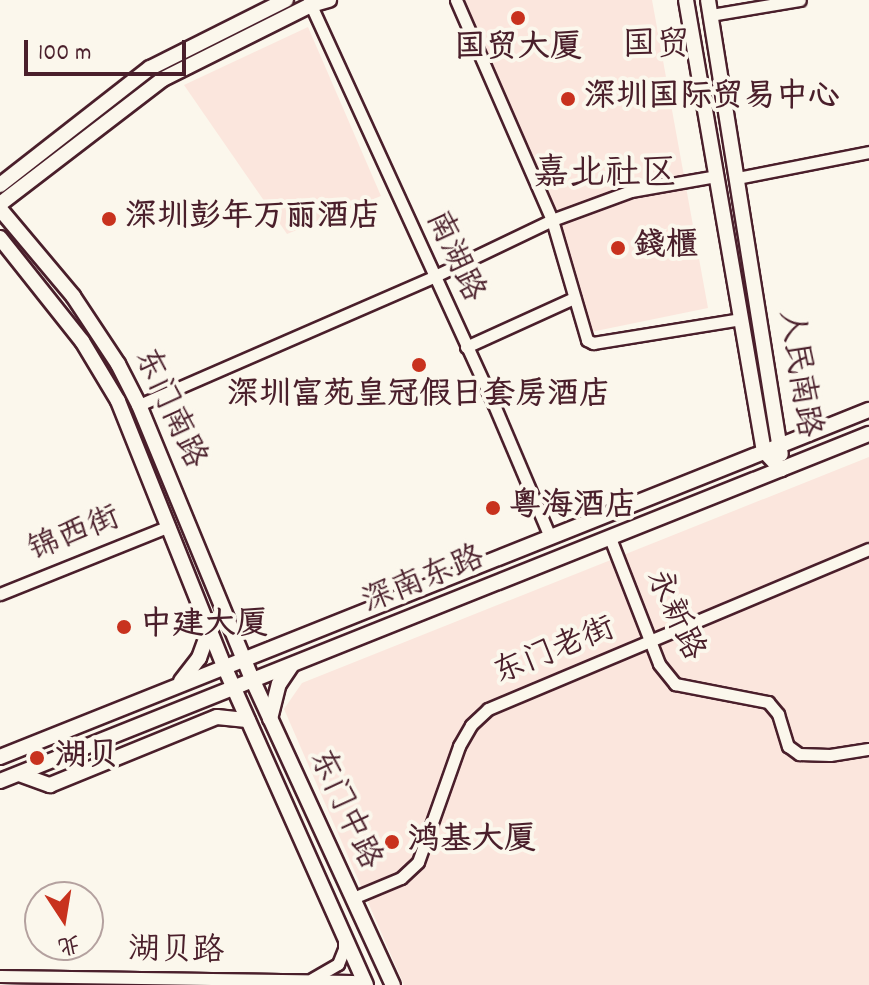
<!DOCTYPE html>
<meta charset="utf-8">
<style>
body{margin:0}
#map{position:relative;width:869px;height:985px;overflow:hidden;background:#fbf7ec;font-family:Dekko,"LXGW WenKai TC",sans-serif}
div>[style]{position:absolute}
.built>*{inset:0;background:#fbe6dd}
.roads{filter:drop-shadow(2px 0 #4a1f2b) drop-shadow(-2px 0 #4a1f2b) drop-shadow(0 2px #4a1f2b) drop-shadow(0 -2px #4a1f2b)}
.minor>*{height:11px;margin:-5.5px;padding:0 5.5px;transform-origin:5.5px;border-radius:5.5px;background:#fbf7ec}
.major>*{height:14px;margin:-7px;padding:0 7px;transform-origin:7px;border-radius:7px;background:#fbf7ec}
.dots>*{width:22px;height:22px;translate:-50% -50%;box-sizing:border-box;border:4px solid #fbf7ec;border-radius:50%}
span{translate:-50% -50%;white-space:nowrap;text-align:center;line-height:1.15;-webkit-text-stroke:8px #fbf7ec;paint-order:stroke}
.poi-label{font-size:32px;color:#4a1f2b;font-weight:700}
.left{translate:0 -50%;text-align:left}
.street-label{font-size:32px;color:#4a1f2b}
.neighbourhood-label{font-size:34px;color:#4a1f2b}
.quarter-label{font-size:36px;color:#4a1f2b}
.north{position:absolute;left:24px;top:881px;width:80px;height:80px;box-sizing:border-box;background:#fbf7ec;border:2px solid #b4a19f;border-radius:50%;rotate:168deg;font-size:22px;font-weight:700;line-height:32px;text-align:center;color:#4a1f2b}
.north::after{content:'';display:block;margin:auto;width:28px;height:36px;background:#c8321e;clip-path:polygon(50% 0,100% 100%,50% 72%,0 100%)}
.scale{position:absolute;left:24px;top:40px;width:162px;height:36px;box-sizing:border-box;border:4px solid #4a1f2b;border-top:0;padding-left:10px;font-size:24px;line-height:28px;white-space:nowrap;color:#4a1f2b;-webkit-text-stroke:6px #fbf7ec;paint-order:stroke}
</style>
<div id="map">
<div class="built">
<i style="clip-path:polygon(460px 0,652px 0,708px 308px,586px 333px,547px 200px)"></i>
<i style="clip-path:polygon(308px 27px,381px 196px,287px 234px,184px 85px)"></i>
<i style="clip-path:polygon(869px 457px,869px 985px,404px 985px,284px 709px,302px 683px)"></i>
</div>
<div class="roads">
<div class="minor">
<i style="left:456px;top:0;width:240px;rotate:66.4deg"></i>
<i style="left:552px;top:220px;width:125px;rotate:73.7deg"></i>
<i style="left:587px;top:340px;width:7px;rotate:27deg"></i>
<i style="left:593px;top:343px;width:150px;rotate:-9.2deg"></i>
<i style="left:309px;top:1px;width:444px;rotate:65.4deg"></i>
<i style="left:494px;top:405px;width:143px;rotate:67deg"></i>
<i style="left:711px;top:15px;width:90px;rotate:-9.6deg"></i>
<i style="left:737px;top:178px;width:135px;rotate:-11.1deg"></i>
<i style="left:466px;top:347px;width:119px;rotate:-24.4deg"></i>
<i style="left:139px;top:405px;width:321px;rotate:-23.5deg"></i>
<i style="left:433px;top:277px;width:132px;rotate:-25.6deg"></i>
<i style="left:552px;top:220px;width:84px;rotate:-20.2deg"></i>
<i style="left:631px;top:191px;width:86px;rotate:-10deg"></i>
<i style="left:610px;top:538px;width:135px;rotate:68.7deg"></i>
<i style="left:659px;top:664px;width:26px;rotate:51deg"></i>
<i style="left:675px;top:684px;width:95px;rotate:11deg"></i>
<i style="left:768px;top:702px;width:16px;rotate:50deg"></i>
<i style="left:778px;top:714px;width:34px;rotate:73deg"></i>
<i style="left:788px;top:746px;width:14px;rotate:36deg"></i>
<i style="left:799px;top:754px;width:31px;rotate:2deg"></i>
<i style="left:830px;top:755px;width:39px;rotate:-9deg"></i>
<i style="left:0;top:594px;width:182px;rotate:-21.9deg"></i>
<i style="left:353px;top:898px;width:52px;rotate:-22.6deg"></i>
<i style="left:401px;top:878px;width:23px;rotate:-43deg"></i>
<i style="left:418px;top:862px;width:123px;rotate:-70.5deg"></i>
<i style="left:459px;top:746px;width:24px;rotate:-60deg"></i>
<i style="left:471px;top:725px;width:23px;rotate:-43deg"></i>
<i style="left:488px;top:709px;width:413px;rotate:-22.8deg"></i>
<i style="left:0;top:976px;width:352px;rotate:0.8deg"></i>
<i style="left:352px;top:981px;width:12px;rotate:20deg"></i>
<i style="left:312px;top:979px;width:30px;rotate:-30deg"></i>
<i style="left:338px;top:964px;width:16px;rotate:-68deg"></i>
<i style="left:344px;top:949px;width:12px;rotate:-90deg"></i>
</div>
<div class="major">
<i style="left:686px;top:0;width:458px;rotate:80.2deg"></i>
<i style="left:764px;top:451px;width:25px;rotate:47deg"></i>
<i style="left:708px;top:0;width:460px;rotate:80.9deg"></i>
<i style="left:0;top:185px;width:190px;rotate:-38deg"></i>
<i style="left:150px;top:68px;width:152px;rotate:-26.6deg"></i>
<i style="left:0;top:204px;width:205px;rotate:-37.5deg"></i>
<i style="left:163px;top:79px;width:165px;rotate:-26.6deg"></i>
<i style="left:311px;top:5px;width:19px;rotate:-16deg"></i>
<i style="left:0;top:209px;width:114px;rotate:50deg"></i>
<i style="left:73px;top:296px;width:82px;rotate:56.5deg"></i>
<i style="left:118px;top:364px;width:46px;rotate:62.9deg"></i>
<i style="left:139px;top:405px;width:299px;rotate:67.6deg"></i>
<i style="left:253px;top:681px;width:335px;rotate:65.3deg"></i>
<i style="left:0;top:238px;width:132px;rotate:51.5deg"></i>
<i style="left:82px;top:341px;width:70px;rotate:59deg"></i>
<i style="left:118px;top:401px;width:285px;rotate:68.2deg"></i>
<i style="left:224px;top:666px;width:349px;rotate:66deg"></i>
<i style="left:181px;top:681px;width:29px;rotate:-52deg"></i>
<i style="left:199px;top:658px;width:30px;rotate:-70deg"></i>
<i style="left:270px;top:719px;width:36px;rotate:-76deg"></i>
<i style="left:279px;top:684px;width:22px;rotate:-56deg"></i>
<i style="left:0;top:757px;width:936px;rotate:-21.77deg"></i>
<i style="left:19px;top:774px;width:33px;rotate:20deg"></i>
<i style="left:50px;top:785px;width:180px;rotate:-22.2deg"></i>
<i style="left:217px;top:717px;width:31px;rotate:6deg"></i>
<i style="left:0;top:781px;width:936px;rotate:-21.77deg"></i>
</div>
</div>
<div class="dots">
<i style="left:518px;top:18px;background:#c8321e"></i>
<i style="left:568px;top:99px;background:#c8321e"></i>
<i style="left:109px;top:219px;background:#c8321e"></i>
<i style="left:618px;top:248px;background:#c8321e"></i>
<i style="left:419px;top:365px;background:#c8321e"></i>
<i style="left:493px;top:508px;background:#c8321e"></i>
<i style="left:124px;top:627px;background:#c8321e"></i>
<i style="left:37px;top:758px;background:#c8321e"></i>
<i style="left:392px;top:842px;background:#c8321e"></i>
</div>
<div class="poi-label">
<span style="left:518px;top:50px">国贸大厦</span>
<span class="left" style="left:584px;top:99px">深圳国际贸易中心</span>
<span class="left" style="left:125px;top:219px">深圳彭年万丽酒店</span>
<span class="left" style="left:634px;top:248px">錢櫃</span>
<span style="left:419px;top:397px">深圳富苑皇冠假日套房酒店</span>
<span class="left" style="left:509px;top:508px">粤海酒店</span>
<span class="left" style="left:140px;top:627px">中建大厦</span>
<span class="left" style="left:55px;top:758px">湖贝</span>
<span class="left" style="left:408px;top:842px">鸿基大厦</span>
</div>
<div class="street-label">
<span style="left:453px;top:257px;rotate:65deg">南湖路</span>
<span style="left:797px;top:374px;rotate:81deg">人民南路</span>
<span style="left:168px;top:409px;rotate:65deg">东门南路</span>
<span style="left:75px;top:536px;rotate:-22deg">锦西街</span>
<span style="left:424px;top:582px;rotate:-22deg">深南东路</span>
<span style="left:673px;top:616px;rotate:65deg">永新路</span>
<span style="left:555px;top:653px;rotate:-22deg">东门老街</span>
<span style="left:343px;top:810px;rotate:65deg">东门中路</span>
<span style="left:176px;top:953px;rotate:1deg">湖贝路</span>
</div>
<div class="neighbourhood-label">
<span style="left:656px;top:48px">国贸</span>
</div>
<div class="quarter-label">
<span style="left:605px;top:177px">嘉北社区</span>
</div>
<div class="north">北</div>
<div class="scale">100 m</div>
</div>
